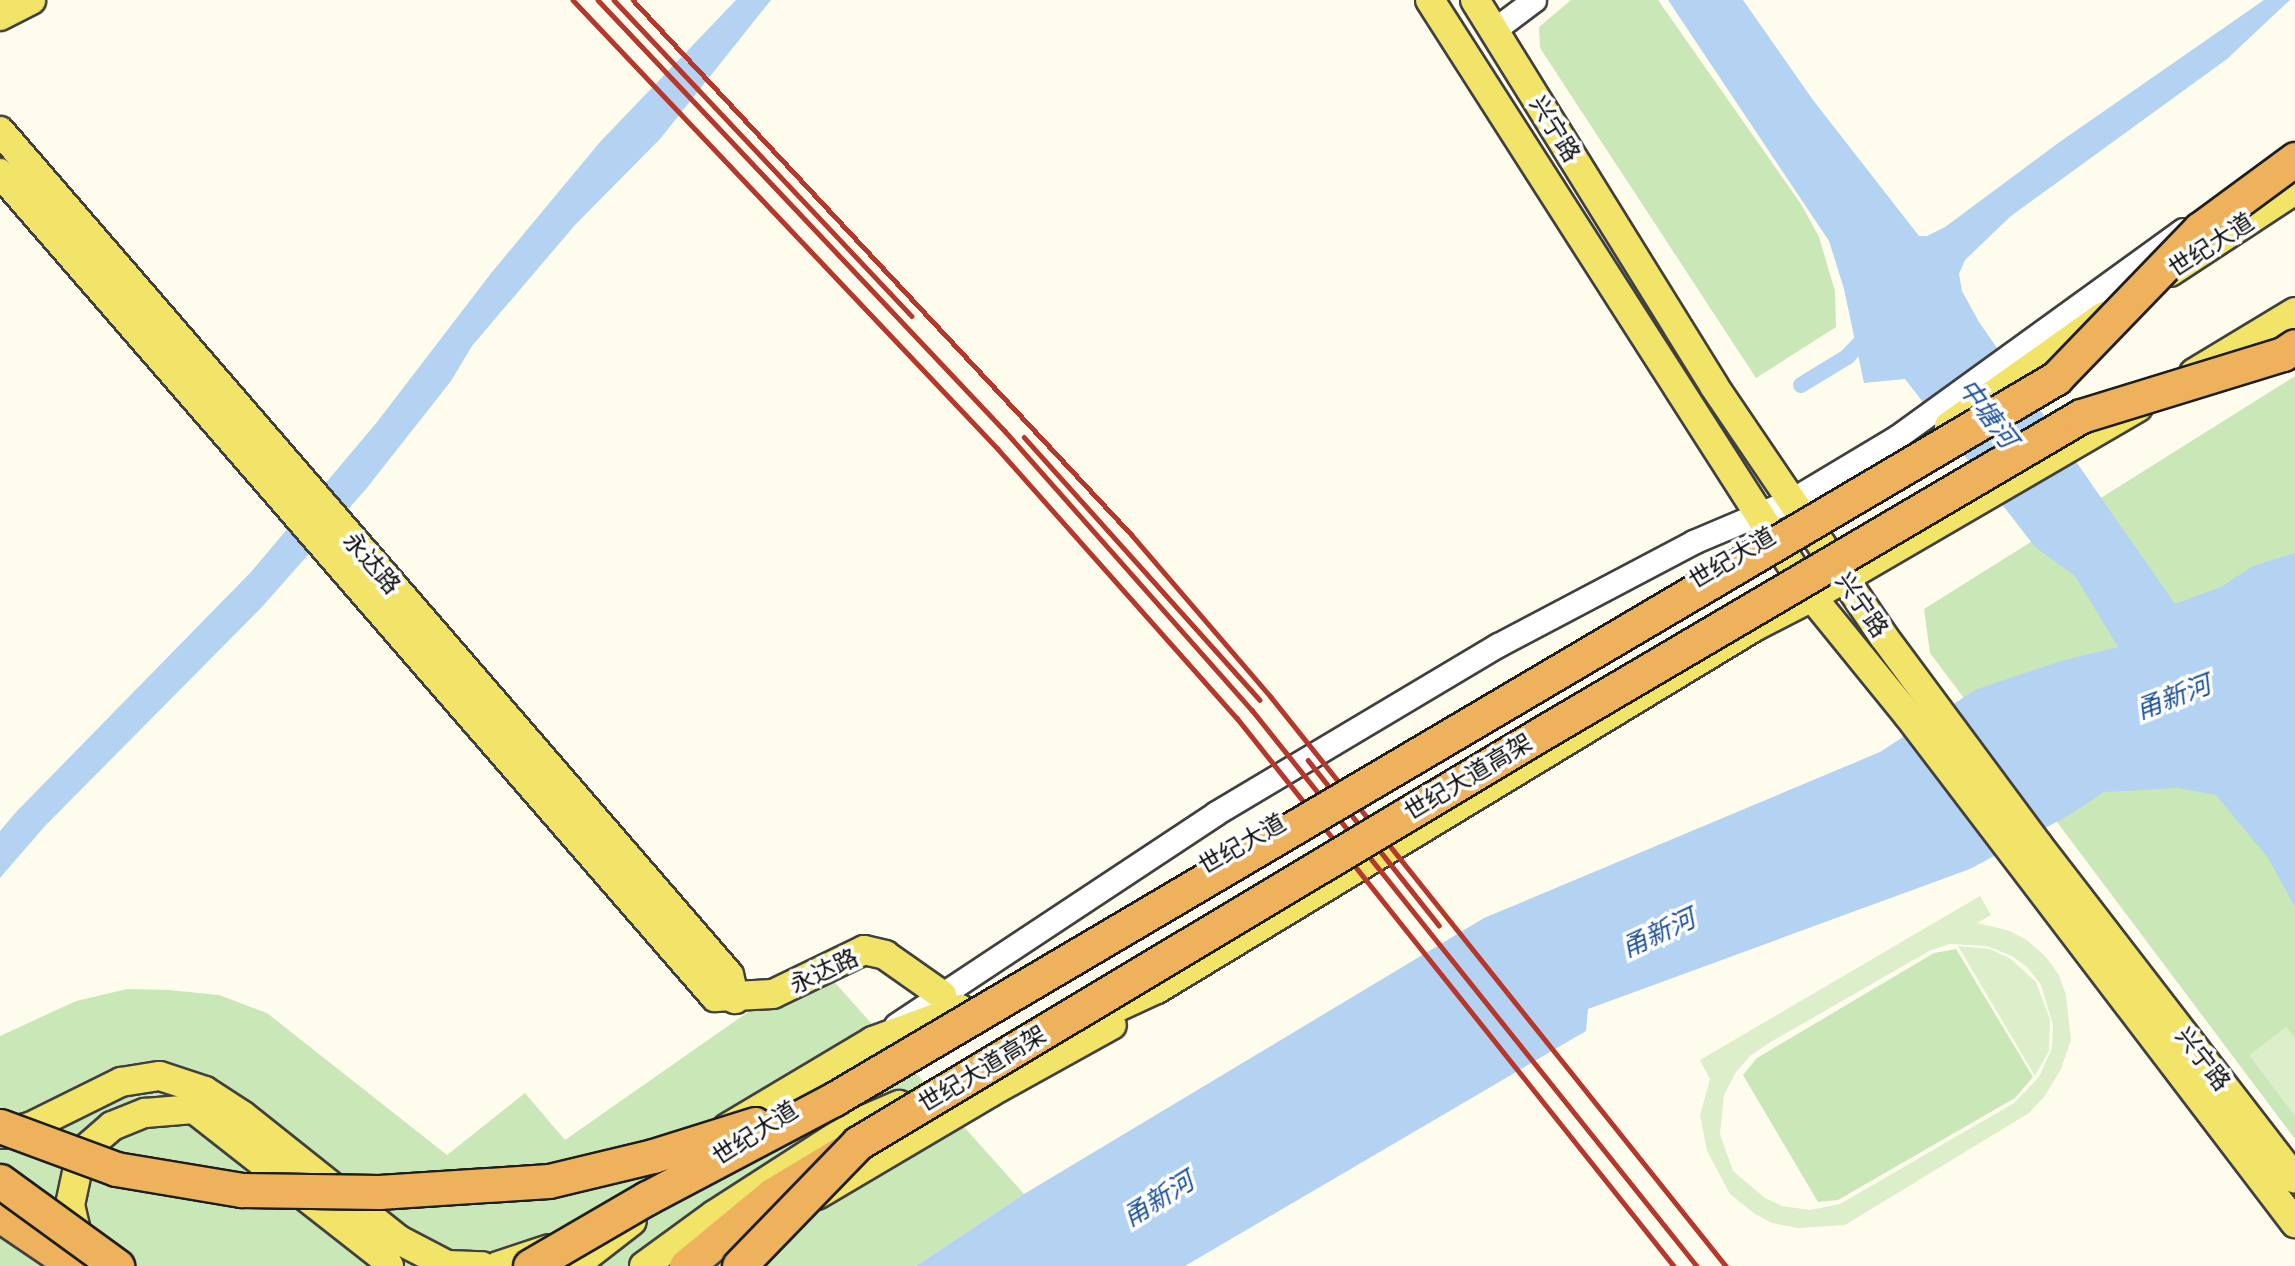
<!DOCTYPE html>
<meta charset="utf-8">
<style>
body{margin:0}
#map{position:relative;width:2295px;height:1266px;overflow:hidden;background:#fefded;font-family:"IBM Plex Serif","Noto Sans SC",serif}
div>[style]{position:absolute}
.green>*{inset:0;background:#cae7b8}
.pitch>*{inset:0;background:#ddeeca}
.water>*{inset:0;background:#b4d3f3}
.canal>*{height:16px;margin:-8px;padding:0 8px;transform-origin:8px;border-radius:8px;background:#b4d3f3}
.roads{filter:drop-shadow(2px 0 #404040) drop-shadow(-2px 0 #404040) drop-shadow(0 2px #404040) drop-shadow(0 -2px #404040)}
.minor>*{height:23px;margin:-11.5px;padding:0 11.5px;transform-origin:11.5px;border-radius:11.5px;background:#fff}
.major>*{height:28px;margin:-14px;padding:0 14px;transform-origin:14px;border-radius:14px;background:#f2e369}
.highway>*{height:33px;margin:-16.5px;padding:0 16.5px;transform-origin:16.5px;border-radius:16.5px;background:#eeb25c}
.rail>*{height:4.5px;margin:-2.25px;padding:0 2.25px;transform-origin:2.25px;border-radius:2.25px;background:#b6372b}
.bridges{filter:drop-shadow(2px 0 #1e1e1e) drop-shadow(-2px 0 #1e1e1e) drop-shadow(0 2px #1e1e1e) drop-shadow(0 -2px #1e1e1e)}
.highway-bridge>*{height:33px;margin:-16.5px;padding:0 16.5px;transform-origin:16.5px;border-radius:16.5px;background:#eeb25c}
span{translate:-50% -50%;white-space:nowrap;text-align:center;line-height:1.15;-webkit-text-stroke:7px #fff;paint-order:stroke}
.street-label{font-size:24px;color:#0d0d0d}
.water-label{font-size:26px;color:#1c5199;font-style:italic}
</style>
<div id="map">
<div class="green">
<i style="clip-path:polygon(1571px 0,1658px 0,1801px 204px,1819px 237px,1835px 291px,1836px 327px,1756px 378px,1540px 48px,1539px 27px)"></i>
<i style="clip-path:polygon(2295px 376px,2295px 1139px,1930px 653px,1924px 609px)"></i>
<i style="clip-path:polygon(1956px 949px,2033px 1077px,2015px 1098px,1838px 1200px,1818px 1202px,1743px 1075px,1757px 1058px,1934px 953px)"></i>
<i style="clip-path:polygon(830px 977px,1024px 1194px,916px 1266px,0 1266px,0 1036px,76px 1001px,127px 989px,169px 990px,219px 995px,267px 1013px,447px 1155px,525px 1093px,565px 1140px,748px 1012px)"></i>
</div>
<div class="pitch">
<i style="clip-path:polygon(evenodd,1980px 896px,1991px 915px,1977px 923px,2010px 931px,2028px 941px,2046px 957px,2059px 975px,2066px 995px,2071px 1040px,2060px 1071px,2044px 1097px,2029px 1113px,1845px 1225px,1798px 1228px,1772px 1223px,1755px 1214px,1730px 1194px,1707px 1151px,1700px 1115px,1710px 1079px,1700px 1060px,1980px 896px,1950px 944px,1987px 946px,2012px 956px,2027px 967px,2041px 985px,2053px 1025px,2052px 1048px,2039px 1077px,2014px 1103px,1840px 1204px,1810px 1210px,1782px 1206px,1765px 1198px,1733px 1171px,1720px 1134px,1724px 1095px,1736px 1072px,1750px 1056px,1769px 1043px,1931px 950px,1950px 944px)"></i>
<i style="clip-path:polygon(1958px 946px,1990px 949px,2011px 959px,2036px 982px,2050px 1019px,2049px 1051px,2035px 1076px)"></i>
<i style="clip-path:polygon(2286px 1027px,2295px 1039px,2295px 1116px,2249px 1055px)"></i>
</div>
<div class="water">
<i style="clip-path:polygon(736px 0,771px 0,660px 139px,575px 225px,472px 346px,451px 381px,366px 489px,262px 607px,45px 826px,0 878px,0 831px,17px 811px,251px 572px,377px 422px,492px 272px,600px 142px)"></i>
<i style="clip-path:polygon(1668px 0,1743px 0,1813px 100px,1919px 236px,1927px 236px,1945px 227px,2061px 141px,2264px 0,2290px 0,2227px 59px,2011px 216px,1965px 260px,1959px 274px,1962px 291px,1979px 322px,2175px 604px,2221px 587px,2253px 566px,2295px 553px,2295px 907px,2268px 858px,2216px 795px,2178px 788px,2104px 792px,2071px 814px,1970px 869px,1588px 1009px,1586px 1031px,1185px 1266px,916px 1266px,1024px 1194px,1484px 918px,1880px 752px,1975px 690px,2061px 661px,2118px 647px,2075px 576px,2035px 547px,1905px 379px,1864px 383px,1844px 289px,1829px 241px)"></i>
</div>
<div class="canal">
<i style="left:1801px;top:385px;width:54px;rotate:-31.3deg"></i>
<i style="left:1847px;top:357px;width:34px;rotate:-47deg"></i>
</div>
<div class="roads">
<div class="minor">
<i style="left:1494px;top:30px;width:50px;rotate:-36.9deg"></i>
<i style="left:896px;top:1025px;width:384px;rotate:-33.5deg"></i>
<i style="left:1216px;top:813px;width:328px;rotate:-30.8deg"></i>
<i style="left:1498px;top:645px;width:221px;rotate:-27.8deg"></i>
<i style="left:1693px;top:542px;width:105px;rotate:-22.9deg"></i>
<i style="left:1790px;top:501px;width:125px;rotate:-30.9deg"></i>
<i style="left:1897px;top:437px;width:353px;rotate:-35.9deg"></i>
</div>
<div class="major">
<i style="left:1430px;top:0;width:709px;rotate:57.39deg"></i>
<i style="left:1812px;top:597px;width:152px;rotate:50.9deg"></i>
<i style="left:1908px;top:715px;width:639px;rotate:52.7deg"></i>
<i style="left:1475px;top:0;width:454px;rotate:58.2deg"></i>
<i style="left:1714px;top:386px;width:303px;rotate:55.9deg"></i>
<i style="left:1884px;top:637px;width:259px;rotate:53.5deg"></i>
<i style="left:2038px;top:845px;width:421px;rotate:52.4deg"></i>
<i style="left:0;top:16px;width:35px;rotate:-27deg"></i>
<i style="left:0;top:131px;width:1115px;rotate:49.18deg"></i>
<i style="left:729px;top:975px;width:25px;rotate:76deg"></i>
<i style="left:0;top:173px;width:1091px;rotate:49.05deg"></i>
<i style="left:715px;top:997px;width:58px;rotate:-3deg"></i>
<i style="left:773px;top:994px;width:101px;rotate:-25.8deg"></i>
<i style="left:864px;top:950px;width:22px;rotate:13deg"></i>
<i style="left:885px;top:955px;width:70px;rotate:35.1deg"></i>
<i style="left:2170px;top:272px;width:149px;rotate:-33.3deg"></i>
<i style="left:2194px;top:373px;width:118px;rotate:-31.1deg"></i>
<i style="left:1949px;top:426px;width:190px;rotate:-35.4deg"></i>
<i style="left:1083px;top:1023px;width:81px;rotate:-24.7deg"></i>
<i style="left:1157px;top:989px;width:698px;rotate:-31.23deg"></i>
<i style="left:1754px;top:627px;width:65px;rotate:-27.3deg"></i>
<i style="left:1812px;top:597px;width:377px;rotate:-30.2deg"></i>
<i style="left:727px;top:1128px;width:170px;rotate:-30.8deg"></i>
<i style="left:873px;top:1041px;width:93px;rotate:-20.2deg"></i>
<i style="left:3px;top:1134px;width:28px;rotate:-15deg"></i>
<i style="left:30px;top:1127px;width:102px;rotate:-26.3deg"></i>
<i style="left:121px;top:1082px;width:39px;rotate:-9deg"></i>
<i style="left:160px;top:1076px;width:47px;rotate:18.4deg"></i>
<i style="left:205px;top:1091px;width:44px;rotate:33deg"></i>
<i style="left:242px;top:1115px;width:201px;rotate:38.5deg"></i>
<i style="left:399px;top:1240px;width:54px;rotate:27.5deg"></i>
<i style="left:447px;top:1265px;width:35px;rotate:2deg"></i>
<i style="left:817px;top:1195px;width:202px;rotate:-30.6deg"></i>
<i style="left:991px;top:1092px;width:138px;rotate:-29deg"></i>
<i style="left:84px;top:1248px;width:15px;rotate:-118deg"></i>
<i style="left:77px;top:1235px;width:31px;rotate:-103deg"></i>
<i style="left:70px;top:1205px;width:38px;rotate:-78deg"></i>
<i style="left:78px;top:1168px;width:25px;rotate:-63deg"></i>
<i style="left:89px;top:1146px;width:30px;rotate:-41deg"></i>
<i style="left:112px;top:1126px;width:35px;rotate:-22deg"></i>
<i style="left:145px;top:1113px;width:49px;rotate:-4.7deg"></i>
<i style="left:194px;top:1109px;width:243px;rotate:38.1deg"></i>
<i style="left:385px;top:1259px;width:8px;rotate:60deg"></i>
<i style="left:498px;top:1266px;width:54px;rotate:-18.4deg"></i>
<i style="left:574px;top:1266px;width:73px;rotate:-37.8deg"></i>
<i style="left:644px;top:1266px;width:87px;rotate:-36.1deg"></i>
<i style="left:714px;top:1215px;width:170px;rotate:-32.8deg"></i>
<i style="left:857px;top:1123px;width:46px;rotate:-23.2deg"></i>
</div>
<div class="highway">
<i style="left:0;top:1215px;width:91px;rotate:34.2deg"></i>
<i style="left:686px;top:1266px;width:112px;rotate:-39.5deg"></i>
<i style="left:772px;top:1195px;width:82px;rotate:-31deg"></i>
</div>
</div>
<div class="rail">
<i style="left:573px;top:0;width:618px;rotate:46.57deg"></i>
<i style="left:998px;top:449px;width:360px;rotate:48.4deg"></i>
<i style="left:1237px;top:718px;width:701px;rotate:51.43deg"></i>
<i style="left:598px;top:0;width:593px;rotate:46.64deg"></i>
<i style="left:1005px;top:431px;width:373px;rotate:48.5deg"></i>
<i style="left:1252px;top:710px;width:712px;rotate:51.33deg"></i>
<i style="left:614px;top:0;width:434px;rotate:46.7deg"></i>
<i style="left:633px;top:0;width:730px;rotate:47deg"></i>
<i style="left:1131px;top:534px;width:215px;rotate:49.3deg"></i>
<i style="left:1271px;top:697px;width:729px;rotate:51.35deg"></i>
<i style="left:1024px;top:437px;width:353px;rotate:48.1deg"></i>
<i style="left:1308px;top:760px;width:211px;rotate:51.6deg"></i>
</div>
<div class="bridges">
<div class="highway-bridge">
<i style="left:0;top:1126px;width:124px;rotate:20.3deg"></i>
<i style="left:116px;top:1169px;width:128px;rotate:9.5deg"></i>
<i style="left:242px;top:1190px;width:137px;rotate:0.8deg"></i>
<i style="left:379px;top:1192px;width:170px;rotate:-3.7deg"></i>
<i style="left:549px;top:1181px;width:107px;rotate:-13.5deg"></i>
<i style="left:653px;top:1156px;width:107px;rotate:-17.4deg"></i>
<i style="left:0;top:1181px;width:145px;rotate:36deg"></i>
<i style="left:530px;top:1266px;width:135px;rotate:-30.2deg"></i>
<i style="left:647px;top:1198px;width:212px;rotate:-27.9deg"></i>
<i style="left:834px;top:1099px;width:1419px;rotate:-30.54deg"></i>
<i style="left:2056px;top:378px;width:207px;rotate:-46deg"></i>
<i style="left:2200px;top:229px;width:118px;rotate:-36.4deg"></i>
<i style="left:739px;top:1266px;width:171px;rotate:-45.9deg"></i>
<i style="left:858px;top:1143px;width:806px;rotate:-30.93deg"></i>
<i style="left:1549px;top:729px;width:617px;rotate:-30.47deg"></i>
<i style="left:2081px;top:416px;width:211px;rotate:-17.1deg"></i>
<i style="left:2283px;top:354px;width:14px;rotate:-34deg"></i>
</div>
</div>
<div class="street-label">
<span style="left:1555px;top:129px;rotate:58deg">兴宁路</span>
<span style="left:2211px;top:245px;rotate:-33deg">世纪大道</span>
<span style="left:1732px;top:558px;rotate:-31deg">世纪大道</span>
<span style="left:372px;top:563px;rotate:49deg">永达路</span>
<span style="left:1862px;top:605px;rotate:55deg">兴宁路</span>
<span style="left:1468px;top:777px;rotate:-31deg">世纪大道高架</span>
<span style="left:1242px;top:844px;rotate:-30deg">世纪大道</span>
<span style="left:824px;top:971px;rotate:-25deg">永达路</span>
<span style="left:2203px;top:1059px;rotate:52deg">兴宁路</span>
<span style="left:982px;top:1069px;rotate:-31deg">世纪大道高架</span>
<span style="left:755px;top:1133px;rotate:-33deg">世纪大道</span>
</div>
<div class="water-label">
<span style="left:1988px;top:413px;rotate:53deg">中塘河</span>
<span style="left:2173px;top:697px;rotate:-21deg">甬新河</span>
<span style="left:1658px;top:933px;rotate:-25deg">甬新河</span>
<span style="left:1158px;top:1199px;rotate:-32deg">甬新河</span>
</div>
</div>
